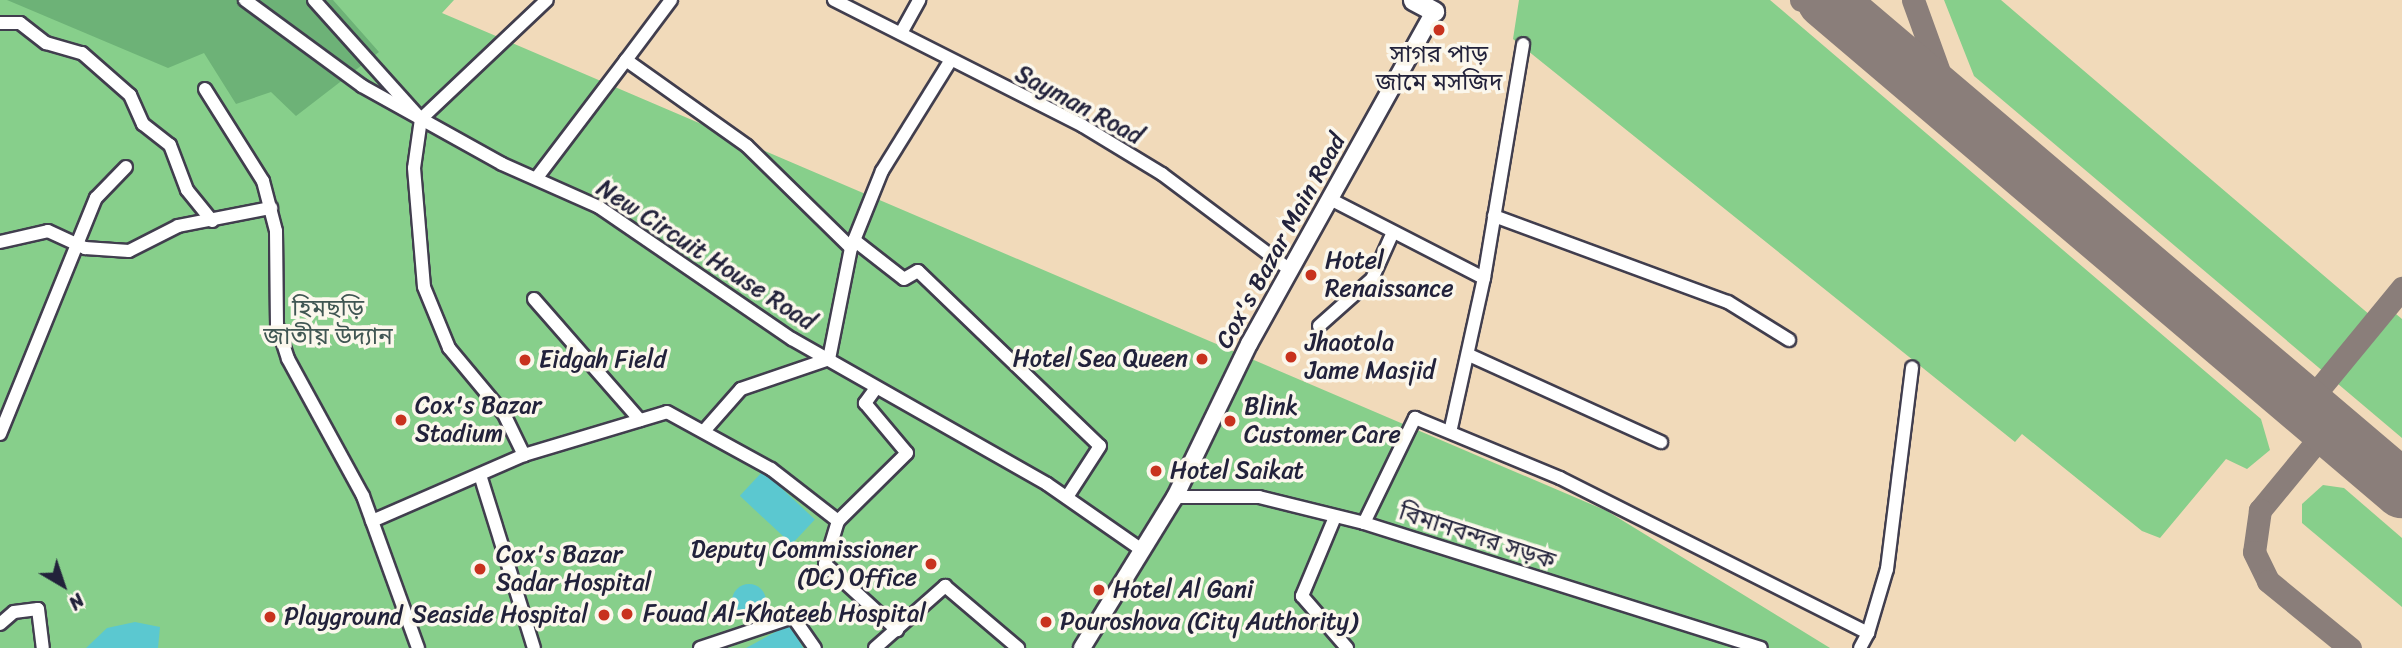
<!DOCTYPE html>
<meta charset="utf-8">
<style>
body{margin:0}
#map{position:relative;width:2402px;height:648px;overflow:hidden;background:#f1daba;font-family:Sriracha,"Noto Sans Bengali",sans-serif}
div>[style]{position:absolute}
.green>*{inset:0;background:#87cf8b}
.forest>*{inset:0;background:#6db277}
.water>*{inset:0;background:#5bc8d0;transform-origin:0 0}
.round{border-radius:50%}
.taxiway>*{height:23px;margin:-11.5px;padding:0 11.5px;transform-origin:11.5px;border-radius:11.5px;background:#8a7e7a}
.runway>*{height:58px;margin:-29px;padding:0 29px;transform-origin:29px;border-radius:29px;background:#8a7e7a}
.roads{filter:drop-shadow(2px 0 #413e4e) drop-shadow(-2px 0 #413e4e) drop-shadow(0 2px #413e4e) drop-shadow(0 -2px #413e4e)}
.minor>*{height:12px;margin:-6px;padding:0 6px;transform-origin:6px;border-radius:6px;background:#fff}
.major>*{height:16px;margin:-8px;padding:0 8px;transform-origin:8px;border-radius:8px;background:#fff}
.highway>*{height:19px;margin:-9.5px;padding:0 9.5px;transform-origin:9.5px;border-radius:9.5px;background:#fff}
.dots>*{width:19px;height:19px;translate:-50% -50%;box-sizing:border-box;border:4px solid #fbf7ec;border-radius:50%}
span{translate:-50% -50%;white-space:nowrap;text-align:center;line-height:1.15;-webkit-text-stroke:7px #fbf7ec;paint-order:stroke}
.poi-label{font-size:24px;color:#22223b}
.left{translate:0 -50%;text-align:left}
.right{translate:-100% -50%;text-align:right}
.street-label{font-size:24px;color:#22223b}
.park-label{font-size:24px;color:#405653}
.north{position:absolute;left:28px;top:550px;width:70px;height:70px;-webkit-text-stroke:5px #fbf7ec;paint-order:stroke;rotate:141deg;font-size:19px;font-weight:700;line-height:28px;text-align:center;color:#22223b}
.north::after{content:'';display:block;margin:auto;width:24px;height:32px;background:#22223b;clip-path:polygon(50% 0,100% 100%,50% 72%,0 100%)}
</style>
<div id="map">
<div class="green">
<i style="clip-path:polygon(0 0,454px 0,442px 13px,1607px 511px,1830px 648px,0 648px)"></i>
<i style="clip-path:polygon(1519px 0,1770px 0,2261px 419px,2270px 450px,2247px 469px,2226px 459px,2160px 538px,2142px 531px,2022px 434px,2015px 442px,1513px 39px)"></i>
<i style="clip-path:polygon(1944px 0,2001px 0,2384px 327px,2396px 314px,2402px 319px,2402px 438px,1974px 76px)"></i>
<i style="clip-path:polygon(2323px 485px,2344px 488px,2402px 538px,2402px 607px,2302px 523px,2302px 504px)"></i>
</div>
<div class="forest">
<i style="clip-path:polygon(7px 0,333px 0,379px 52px,296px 116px,271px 92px,236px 104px,204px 53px,168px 68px)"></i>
</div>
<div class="water">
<i style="left:763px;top:471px;width:71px;height:34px;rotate:43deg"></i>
<i class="round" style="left:732px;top:584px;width:34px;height:34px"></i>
<i style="clip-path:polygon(135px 622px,160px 627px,158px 648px,86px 648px,107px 628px)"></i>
<i style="clip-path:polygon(790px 624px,803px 648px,746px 648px)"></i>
</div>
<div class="taxiway">
<i style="left:1801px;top:0;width:34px;rotate:10deg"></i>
<i style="left:1913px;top:0;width:97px;rotate:70.1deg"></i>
<i style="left:1946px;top:91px;width:30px;rotate:56deg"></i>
<i style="left:2305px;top:406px;width:153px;rotate:-50.6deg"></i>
<i style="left:2309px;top:410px;width:22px;rotate:63deg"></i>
<i style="left:2319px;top:430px;width:18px;rotate:112deg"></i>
<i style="left:2312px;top:447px;width:19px;rotate:-25deg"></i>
<i style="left:2329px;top:439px;width:18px;rotate:9deg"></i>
<i style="left:2312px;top:447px;width:82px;rotate:129.5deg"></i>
<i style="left:2260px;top:510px;width:42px;rotate:98.1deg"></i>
<i style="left:2254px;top:552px;width:32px;rotate:64deg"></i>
<i style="left:2268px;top:581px;width:106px;rotate:39.3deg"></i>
</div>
<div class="runway">
<i style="left:1826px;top:0;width:756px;rotate:40.33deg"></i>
</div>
<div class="roads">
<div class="minor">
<i style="left:245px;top:0;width:145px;rotate:36.3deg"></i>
<i style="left:362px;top:86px;width:160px;rotate:29.1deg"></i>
<i style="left:502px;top:164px;width:106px;rotate:23.9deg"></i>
<i style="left:599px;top:207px;width:234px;rotate:34.4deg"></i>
<i style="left:792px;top:339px;width:293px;rotate:29.6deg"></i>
<i style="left:1047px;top:484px;width:116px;rotate:34.8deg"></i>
<i style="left:314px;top:0;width:157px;rotate:48.1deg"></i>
<i style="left:834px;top:0;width:279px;rotate:26.8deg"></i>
<i style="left:1083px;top:126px;width:92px;rotate:31.3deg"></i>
<i style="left:1162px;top:174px;width:160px;rotate:36.9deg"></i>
<i style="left:0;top:23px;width:20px"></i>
<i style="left:20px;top:23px;width:33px;rotate:38deg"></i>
<i style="left:46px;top:43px;width:37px;rotate:16deg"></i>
<i style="left:82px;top:53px;width:64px;rotate:41.2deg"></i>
<i style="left:130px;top:95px;width:32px;rotate:66deg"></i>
<i style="left:143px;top:124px;width:34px;rotate:38deg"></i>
<i style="left:170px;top:145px;width:48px;rotate:69.3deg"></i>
<i style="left:187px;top:190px;width:40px;rotate:51deg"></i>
<i style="left:901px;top:33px;width:38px;rotate:-61deg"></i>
<i style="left:626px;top:60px;width:75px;rotate:-53.1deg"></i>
<i style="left:205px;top:89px;width:109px;rotate:57.8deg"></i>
<i style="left:263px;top:181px;width:52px;rotate:75.4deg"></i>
<i style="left:276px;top:231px;width:94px;rotate:89.4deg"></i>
<i style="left:277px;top:325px;width:36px;rotate:72deg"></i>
<i style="left:288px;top:359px;width:156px;rotate:61.3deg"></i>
<i style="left:363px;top:496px;width:162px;rotate:70.1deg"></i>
<i style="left:421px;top:119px;width:49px;rotate:98.1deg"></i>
<i style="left:414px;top:168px;width:119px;rotate:85.2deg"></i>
<i style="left:424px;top:287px;width:66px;rotate:67.7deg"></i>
<i style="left:449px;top:348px;width:86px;rotate:50.2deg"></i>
<i style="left:504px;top:414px;width:46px;rotate:64deg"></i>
<i style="left:421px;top:119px;width:173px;rotate:-43.4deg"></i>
<i style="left:538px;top:176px;width:146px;rotate:-52.8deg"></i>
<i style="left:626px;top:60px;width:148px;rotate:35.4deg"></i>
<i style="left:747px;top:146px;width:146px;rotate:44.4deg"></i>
<i style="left:1330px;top:199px;width:173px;rotate:27.2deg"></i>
<i style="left:1494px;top:216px;width:249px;rotate:20.2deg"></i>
<i style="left:1728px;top:302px;width:72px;rotate:31.9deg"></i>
<i style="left:854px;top:240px;width:63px;rotate:38deg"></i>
<i style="left:904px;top:279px;width:16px;rotate:-30deg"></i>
<i style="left:918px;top:271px;width:252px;rotate:43.9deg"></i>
<i style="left:1100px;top:446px;width:61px;rotate:122.9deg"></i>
<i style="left:0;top:242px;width:49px;rotate:-12.9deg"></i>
<i style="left:48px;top:231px;width:41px;rotate:24.7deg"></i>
<i style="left:85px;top:248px;width:44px;rotate:3.9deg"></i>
<i style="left:129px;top:251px;width:55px;rotate:-27deg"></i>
<i style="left:178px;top:226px;width:95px;rotate:-11deg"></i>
<i style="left:534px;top:299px;width:161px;rotate:48.8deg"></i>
<i style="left:1319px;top:326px;width:71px;rotate:-41.6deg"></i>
<i style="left:1372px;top:279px;width:51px;rotate:-65.9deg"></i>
<i style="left:1469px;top:355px;width:211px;rotate:24.4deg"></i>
<i style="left:876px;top:388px;width:19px;rotate:126deg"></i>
<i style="left:865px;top:403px;width:65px;rotate:50deg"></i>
<i style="left:907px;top:453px;width:97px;rotate:135.4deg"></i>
<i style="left:838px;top:521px;width:45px;rotate:106.8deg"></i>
<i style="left:825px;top:564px;width:98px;rotate:42.5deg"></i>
<i style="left:1451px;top:428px;width:154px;rotate:-77.6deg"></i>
<i style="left:1484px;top:278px;width:237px;rotate:-80.5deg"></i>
<i style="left:704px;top:431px;width:56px;rotate:-48.6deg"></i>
<i style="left:741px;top:389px;width:93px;rotate:-18.8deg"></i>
<i style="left:829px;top:359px;width:113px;rotate:-78.8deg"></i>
<i style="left:851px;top:248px;width:83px;rotate:-68.1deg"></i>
<i style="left:882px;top:171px;width:127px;rotate:-58.2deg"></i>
<i style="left:0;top:434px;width:255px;rotate:-67.9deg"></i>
<i style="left:96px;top:198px;width:43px;rotate:-45.9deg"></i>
<i style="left:481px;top:478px;width:178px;rotate:72.7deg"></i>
<i style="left:1175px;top:497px;width:84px"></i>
<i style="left:1259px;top:497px;width:108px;rotate:13.9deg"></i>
<i style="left:1364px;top:523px;width:416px;rotate:17.5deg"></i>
<i style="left:1335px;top:517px;width:86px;rotate:112.7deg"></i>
<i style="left:1302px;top:596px;width:69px;rotate:49.1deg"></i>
<i style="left:372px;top:521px;width:166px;rotate:-23.5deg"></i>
<i style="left:524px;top:455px;width:149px;rotate:-16.7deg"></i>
<i style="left:667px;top:412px;width:119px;rotate:28.7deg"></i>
<i style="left:771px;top:469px;width:85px;rotate:37.8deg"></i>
<i style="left:1364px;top:523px;width:117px;rotate:-64.1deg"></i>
<i style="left:1415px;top:418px;width:157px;rotate:22.5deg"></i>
<i style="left:1560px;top:478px;width:345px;rotate:26.7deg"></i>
<i style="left:1868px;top:633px;width:17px;rotate:118deg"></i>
<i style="left:0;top:624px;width:18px;rotate:-41deg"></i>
<i style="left:14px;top:612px;width:24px;rotate:-7deg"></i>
<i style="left:38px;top:609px;width:39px;rotate:83deg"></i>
<i style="left:1868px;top:633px;width:67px;rotate:-73.5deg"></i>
<i style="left:1887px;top:569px;width:203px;rotate:-82.9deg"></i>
<i style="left:700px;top:648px;width:98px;rotate:-18.4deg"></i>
<i style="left:793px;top:617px;width:38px;rotate:55deg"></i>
<i style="left:875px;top:648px;width:94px;rotate:-41.5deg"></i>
<i style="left:945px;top:586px;width:96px;rotate:40.3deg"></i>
</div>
<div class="major">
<i style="left:1082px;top:648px;width:177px;rotate:-58.4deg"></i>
<i style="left:1175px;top:497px;width:170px;rotate:-64.2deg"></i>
<i style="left:1249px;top:344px;width:381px;rotate:-60.9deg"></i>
</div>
<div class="highway">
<i style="left:1413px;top:0;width:24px;rotate:28deg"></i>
</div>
</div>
<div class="dots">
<i style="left:1439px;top:30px;background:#c8321e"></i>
<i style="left:1311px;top:275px;background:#c8321e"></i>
<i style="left:1291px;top:357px;background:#c8321e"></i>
<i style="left:1202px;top:359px;background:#c8321e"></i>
<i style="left:525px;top:360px;background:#c8321e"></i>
<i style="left:401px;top:420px;background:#c8321e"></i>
<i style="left:1230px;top:421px;background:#c8321e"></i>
<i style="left:1156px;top:471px;background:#c8321e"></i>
<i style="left:931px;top:564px;background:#c8321e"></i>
<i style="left:480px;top:569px;background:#c8321e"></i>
<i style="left:1099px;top:590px;background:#c8321e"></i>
<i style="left:627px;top:614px;background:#c8321e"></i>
<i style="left:604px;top:615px;background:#c8321e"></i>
<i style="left:270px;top:617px;background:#c8321e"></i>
<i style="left:1046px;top:622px;background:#c8321e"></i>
</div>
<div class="poi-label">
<span style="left:1439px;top:69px">সাগর পাড়<br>জামে মসজিদ</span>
<span class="left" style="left:1325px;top:275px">Hotel<br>Renaissance</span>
<span class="left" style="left:1305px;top:357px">Jhaotola<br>Jame Masjid</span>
<span class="right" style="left:1188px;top:359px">Hotel Sea Queen</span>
<span class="left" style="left:539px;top:360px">Eidgah Field</span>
<span class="left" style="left:415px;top:420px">Cox's Bazar<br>Stadium</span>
<span class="left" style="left:1244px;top:421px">Blink<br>Customer Care</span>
<span class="left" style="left:1170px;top:471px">Hotel Saikat</span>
<span class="right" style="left:917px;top:564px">Deputy Commissioner<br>(DC) Office</span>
<span class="left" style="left:496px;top:569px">Cox's Bazar<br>Sadar Hospital</span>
<span class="left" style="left:1113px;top:590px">Hotel Al Gani</span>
<span class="left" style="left:643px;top:614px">Fouad Al-Khateeb Hospital</span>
<span class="right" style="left:588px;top:615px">Seaside Hospital</span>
<span class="left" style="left:284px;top:617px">Playground</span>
<span class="left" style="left:1060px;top:622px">Pouroshova (City Authority)</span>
</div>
<div class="street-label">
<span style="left:1079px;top:105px;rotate:28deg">Sayman Road</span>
<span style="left:1281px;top:241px;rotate:-61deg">Cox's Bazar Main Road</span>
<span style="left:706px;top:255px;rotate:33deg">New Circuit House Road</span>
<span style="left:1477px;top:537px;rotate:18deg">বিমানবন্দর সড়ক</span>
</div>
<div class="park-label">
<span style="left:328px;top:323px">হিমছড়ি<br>জাতীয় উদ্যান</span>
</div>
<div class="north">N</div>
</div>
